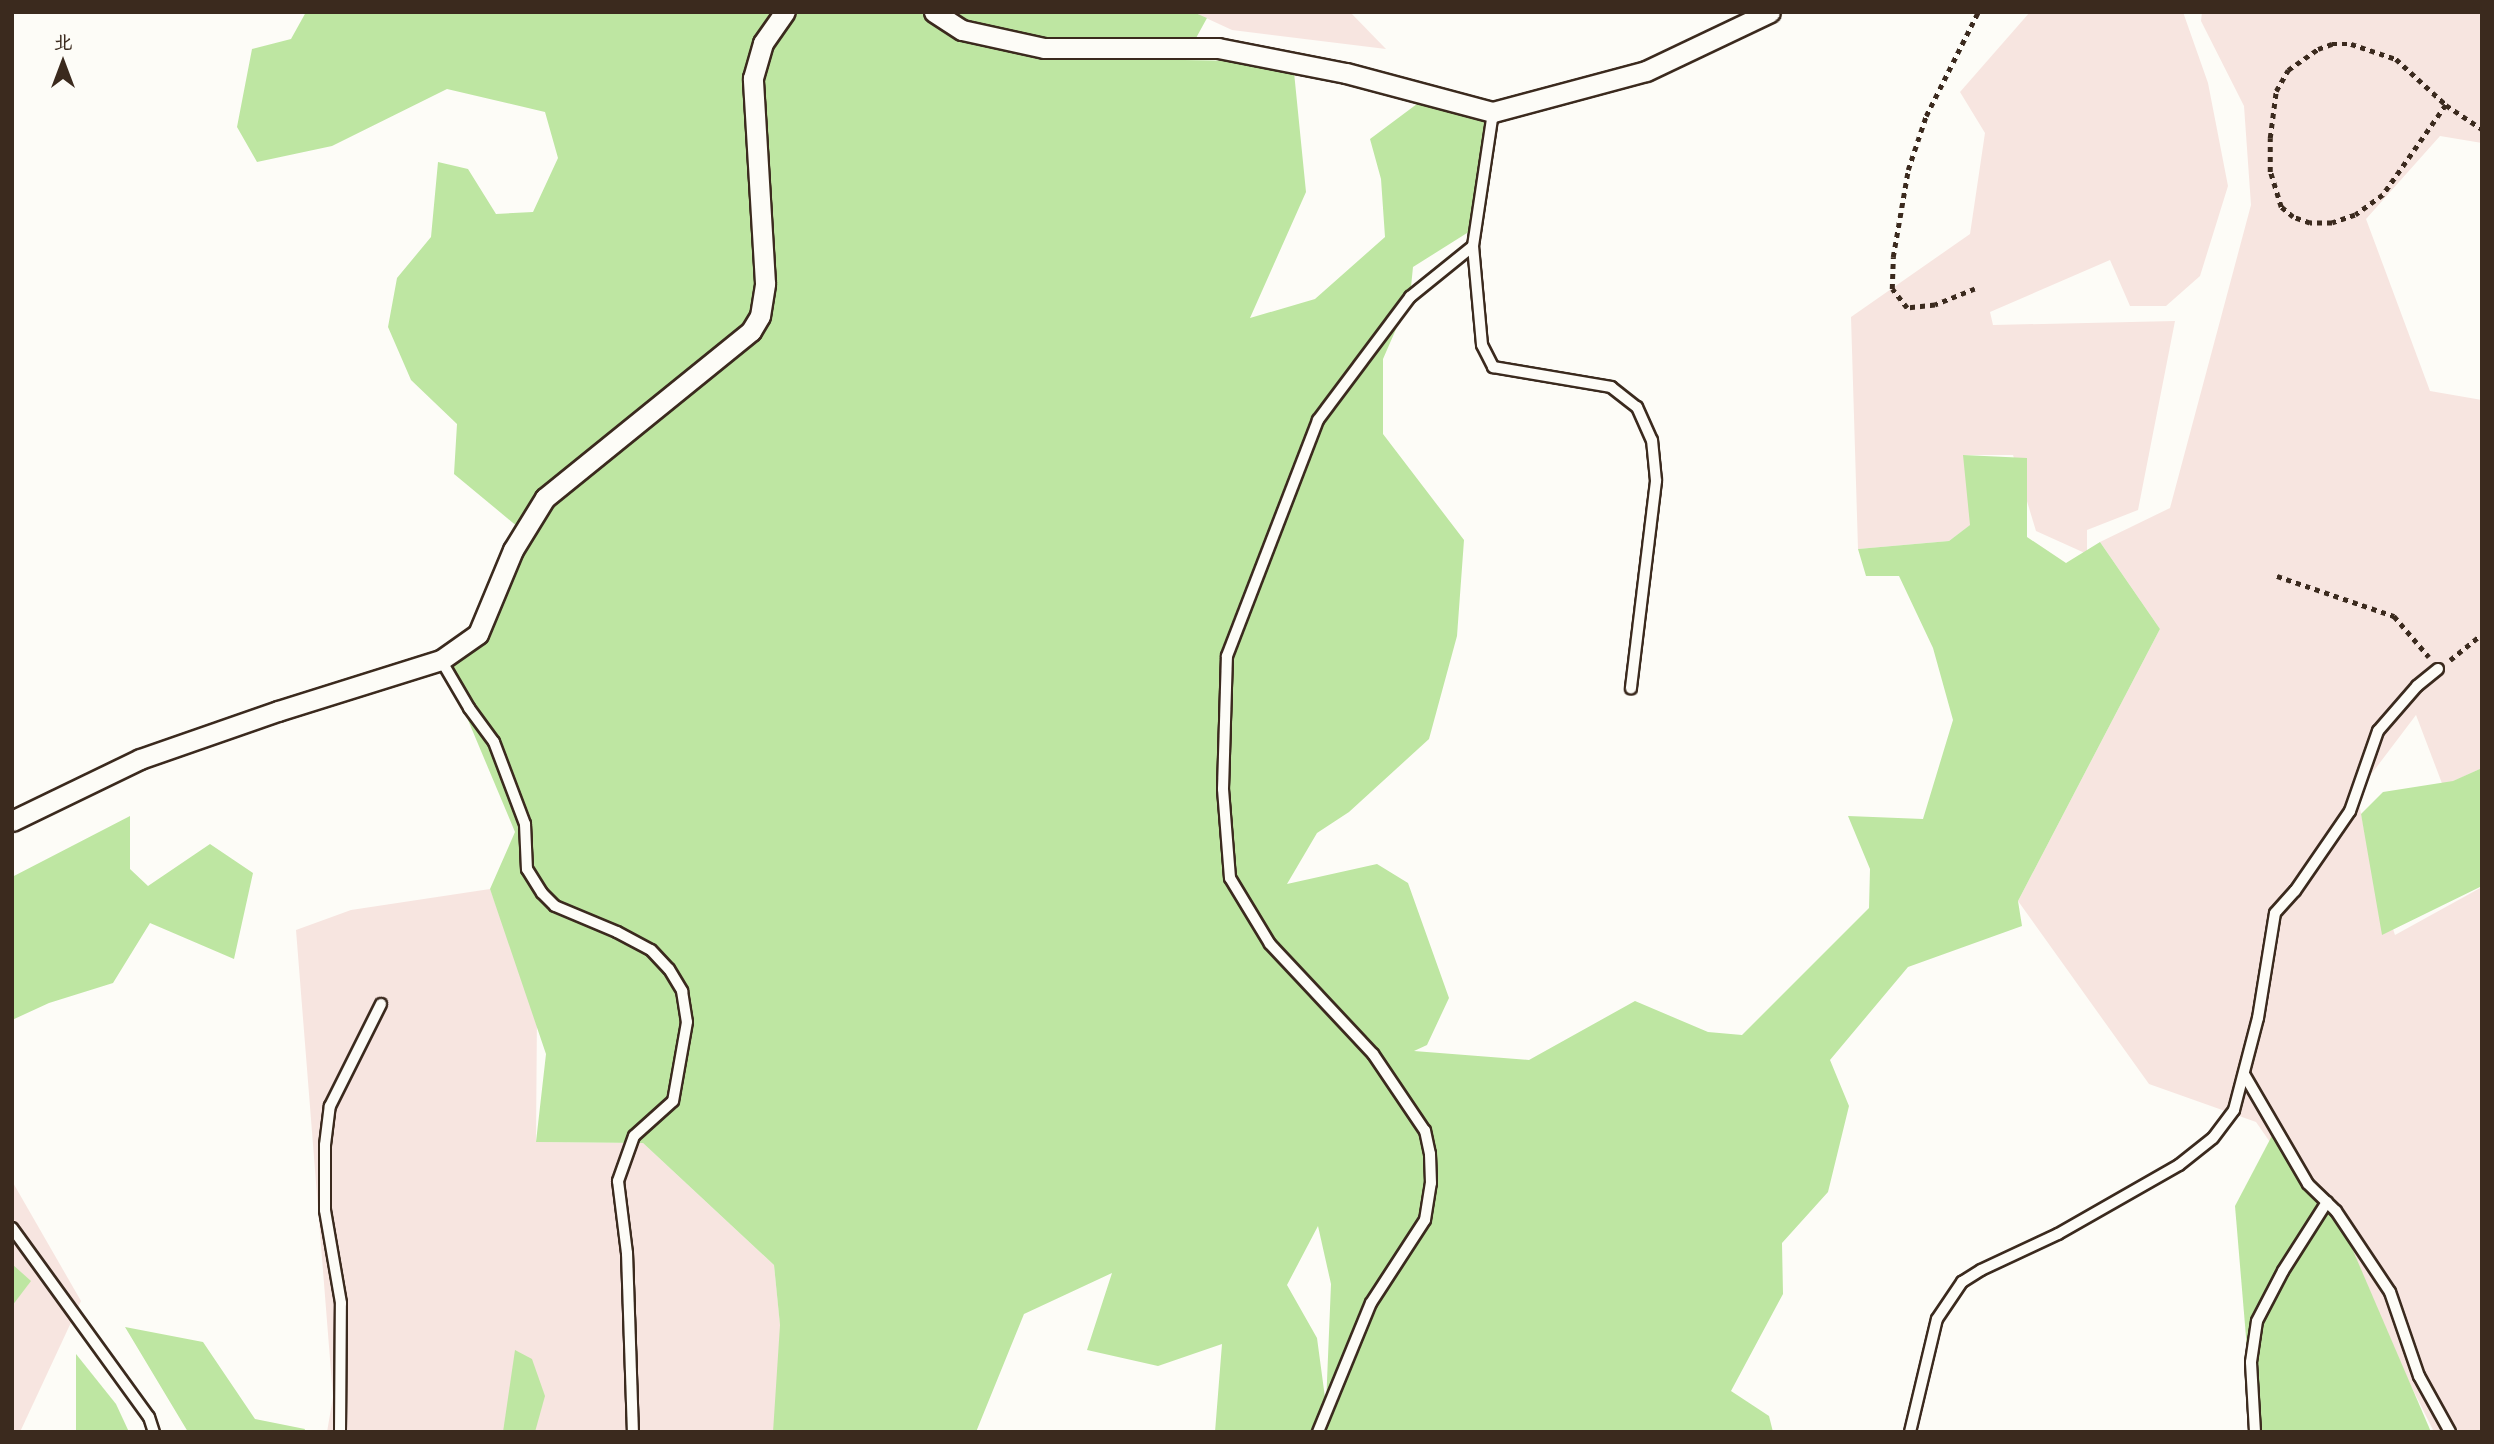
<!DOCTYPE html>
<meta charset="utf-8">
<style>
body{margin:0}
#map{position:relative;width:2494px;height:1444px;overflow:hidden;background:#fdfcf7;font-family:Mali,"LXGW WenKai TC",sans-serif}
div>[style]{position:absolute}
.built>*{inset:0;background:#f7e5e0}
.green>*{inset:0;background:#bee6a2}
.path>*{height:4.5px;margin-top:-2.25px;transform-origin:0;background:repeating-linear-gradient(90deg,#3b2a1e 0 5px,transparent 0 10px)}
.roads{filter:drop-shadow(2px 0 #3b2a1e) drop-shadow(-2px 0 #3b2a1e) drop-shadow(0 2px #3b2a1e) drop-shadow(0 -2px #3b2a1e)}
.service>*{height:10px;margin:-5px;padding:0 5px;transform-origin:5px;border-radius:5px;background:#fdfcf7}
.minor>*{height:19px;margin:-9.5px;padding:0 9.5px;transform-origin:9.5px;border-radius:9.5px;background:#fdfcf7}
span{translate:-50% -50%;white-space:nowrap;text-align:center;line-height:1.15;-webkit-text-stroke:5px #fdfcf7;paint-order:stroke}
.frame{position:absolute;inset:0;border:14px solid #3b2a1e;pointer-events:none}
.north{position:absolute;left:28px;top:28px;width:70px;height:70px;-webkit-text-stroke:5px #fdfcf7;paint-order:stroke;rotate:0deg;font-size:19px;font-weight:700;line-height:28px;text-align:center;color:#3b2a1e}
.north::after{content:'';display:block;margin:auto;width:24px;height:32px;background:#3b2a1e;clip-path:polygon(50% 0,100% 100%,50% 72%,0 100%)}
</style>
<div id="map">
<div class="built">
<i style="clip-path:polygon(1193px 12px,1350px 12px,1386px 49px,1232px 30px)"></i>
<i style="clip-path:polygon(2030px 12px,2183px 12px,2208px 83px,2228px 186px,2200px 276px,2166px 306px,2130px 306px,2110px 260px,1990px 312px,1993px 325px,2175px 321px,2138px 510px,2087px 530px,2087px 554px,2036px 531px,2013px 455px,1964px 455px,1981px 517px,1949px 541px,1858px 549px,1851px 317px,1970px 234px,1985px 133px,1960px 92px)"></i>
<i style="clip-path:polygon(2202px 12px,2482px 12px,2482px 143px,2440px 136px,2366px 219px,2430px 391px,2482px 400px,2482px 768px,2443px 786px,2416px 715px,2357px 793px,2370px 860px,2395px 935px,2482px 887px,2482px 1432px,2434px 1432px,2339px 1241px,2256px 1122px,2149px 1084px,2018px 901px,2160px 629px,2100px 542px,2170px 508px,2251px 205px,2244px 106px,2201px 21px)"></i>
<i style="clip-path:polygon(490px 889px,537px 1015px,536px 1142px,643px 1143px,774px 1265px,791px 1432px,327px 1432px,333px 1397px,296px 930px,351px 910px)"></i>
<i style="clip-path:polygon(12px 1181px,81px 1301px,20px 1432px,12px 1432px)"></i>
</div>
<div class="green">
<i style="clip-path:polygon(evenodd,306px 12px,1193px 12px,1207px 18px,1184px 60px,1293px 62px,1306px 192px,1250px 318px,1315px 299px,1385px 237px,1381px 179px,1370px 139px,1429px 95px,1493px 112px,1475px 228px,1413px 267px,1410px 297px,1383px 359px,1383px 434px,1464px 540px,1457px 636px,1429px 739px,1349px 812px,1317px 833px,1287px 884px,1377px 864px,1408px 883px,1449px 998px,1427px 1045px,1414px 1051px,1529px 1060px,1635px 1001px,1708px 1032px,1742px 1035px,1869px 908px,1870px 869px,1848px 816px,1923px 819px,1953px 720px,1933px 648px,1899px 576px,1866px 576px,1858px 549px,1949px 541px,1970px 525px,1963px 455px,2027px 458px,2027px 537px,2066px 563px,2100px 542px,2160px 629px,2018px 901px,2022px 926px,1908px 967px,1830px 1060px,1849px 1106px,1828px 1192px,1782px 1243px,1783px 1294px,1731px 1391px,1769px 1416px,1773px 1432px,1215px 1432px,1222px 1344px,1158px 1366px,1087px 1350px,1112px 1273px,1024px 1314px,976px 1432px,773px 1432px,780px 1325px,774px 1265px,643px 1143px,536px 1142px,546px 1054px,490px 889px,515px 832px,447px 670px,458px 648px,485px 616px,524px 532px,454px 474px,457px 424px,411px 380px,388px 327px,397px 278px,431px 237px,438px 162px,468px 169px,496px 214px,533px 212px,558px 158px,545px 112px,447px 89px,332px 146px,257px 162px,237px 127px,252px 49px,291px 39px,306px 12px,1318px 1226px,1331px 1284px,1326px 1405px,1317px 1338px,1287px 1285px,1318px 1226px)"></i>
<i style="clip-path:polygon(2482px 768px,2482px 886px,2382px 935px,2361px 814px,2383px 792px,2453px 781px)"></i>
<i style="clip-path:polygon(130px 816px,130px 869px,148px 886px,210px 844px,253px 873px,234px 959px,150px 923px,113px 983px,49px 1003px,12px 1020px,12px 877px)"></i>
<i style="clip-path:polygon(2275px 1130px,2336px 1211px,2431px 1432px,2254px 1432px,2235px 1206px)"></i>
<i style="clip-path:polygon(12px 1264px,31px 1281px,12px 1306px)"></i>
<i style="clip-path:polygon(125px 1327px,203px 1342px,255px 1419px,305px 1429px,304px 1432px,188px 1432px)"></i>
<i style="clip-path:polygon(515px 1350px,532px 1359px,545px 1396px,535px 1432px,503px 1432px)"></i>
<i style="clip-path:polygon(76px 1354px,116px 1404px,129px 1432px,76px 1430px)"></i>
</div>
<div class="path">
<i style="left:2446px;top:105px;width:110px;rotate:125deg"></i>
<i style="left:2383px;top:195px;width:34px;rotate:144deg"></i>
<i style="left:2355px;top:215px;width:24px;rotate:161deg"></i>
<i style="left:2332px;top:223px;width:22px;rotate:180deg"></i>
<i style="left:2310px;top:223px;width:18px;rotate:-161deg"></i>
<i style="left:2293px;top:217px;width:16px;rotate:-140deg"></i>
<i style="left:2281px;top:207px;width:37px;rotate:-107deg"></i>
<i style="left:2270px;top:172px;width:34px;rotate:-90deg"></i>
<i style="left:2270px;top:138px;width:47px;rotate:-82.7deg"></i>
<i style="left:2276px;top:91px;width:24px;rotate:-60deg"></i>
<i style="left:2288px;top:70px;width:37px;rotate:-35deg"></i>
<i style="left:2318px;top:49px;width:15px;rotate:-20deg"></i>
<i style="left:2332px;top:44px;width:19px"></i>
<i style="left:2351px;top:44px;width:47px;rotate:18.4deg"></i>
<i style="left:2396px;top:59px;width:68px;rotate:42.6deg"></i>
<i style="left:2446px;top:105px;width:43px;rotate:33.7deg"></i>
<i style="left:1975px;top:289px;width:43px;rotate:158.2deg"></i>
<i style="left:1935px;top:305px;width:28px;rotate:174deg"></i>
<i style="left:1907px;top:308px;width:24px;rotate:-128deg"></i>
<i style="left:1892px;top:289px;width:32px;rotate:-88deg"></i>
<i style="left:1893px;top:257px;width:88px;rotate:-80.2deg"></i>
<i style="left:1908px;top:170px;width:57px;rotate:-71.6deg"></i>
<i style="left:1926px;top:116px;width:116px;rotate:-63.4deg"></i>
<i style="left:2277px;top:576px;width:124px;rotate:18.9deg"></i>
<i style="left:2394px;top:616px;width:54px;rotate:49.5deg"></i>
<i style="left:2450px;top:660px;width:41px;rotate:-39.1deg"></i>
</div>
<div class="roads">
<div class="service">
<i style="left:1473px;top:246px;width:99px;rotate:84.8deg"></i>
<i style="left:1482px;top:345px;width:25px;rotate:63deg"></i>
<i style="left:1493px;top:367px;width:120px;rotate:9.6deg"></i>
<i style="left:1611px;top:387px;width:33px;rotate:38deg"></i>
<i style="left:1637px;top:407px;width:36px;rotate:66deg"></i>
<i style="left:1652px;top:440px;width:41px;rotate:84.4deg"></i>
<i style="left:1656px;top:481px;width:209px;rotate:96.9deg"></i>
<i style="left:441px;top:660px;width:56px;rotate:59.7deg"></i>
<i style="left:469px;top:708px;width:42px;rotate:53.7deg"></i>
<i style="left:494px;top:742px;width:88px;rotate:69.3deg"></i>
<i style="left:525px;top:824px;width:45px;rotate:87.5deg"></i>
<i style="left:527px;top:869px;width:28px;rotate:58deg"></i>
<i style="left:542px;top:893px;width:18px;rotate:45deg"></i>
<i style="left:555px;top:906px;width:67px;rotate:22.8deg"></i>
<i style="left:617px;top:932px;width:38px;rotate:28deg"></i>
<i style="left:651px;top:950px;width:26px;rotate:47deg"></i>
<i style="left:669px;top:969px;width:26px;rotate:59deg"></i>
<i style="left:682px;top:991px;width:31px;rotate:81deg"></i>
<i style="left:687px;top:1022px;width:80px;rotate:100deg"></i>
<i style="left:673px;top:1101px;width:52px;rotate:138.1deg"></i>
<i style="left:634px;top:1136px;width:48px;rotate:109.6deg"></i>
<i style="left:618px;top:1181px;width:73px;rotate:82.9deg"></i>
<i style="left:627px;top:1253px;width:179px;rotate:88.1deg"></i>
<i style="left:2244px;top:1074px;width:127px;rotate:59.8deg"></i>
<i style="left:2308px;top:1184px;width:39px;rotate:44deg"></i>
<i style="left:2336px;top:1211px;width:97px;rotate:56.3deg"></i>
<i style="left:2390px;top:1292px;width:89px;rotate:71deg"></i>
<i style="left:2419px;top:1376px;width:64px;rotate:61deg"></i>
<i style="left:12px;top:1228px;width:233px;rotate:54.1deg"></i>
<i style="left:149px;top:1417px;width:16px;rotate:72deg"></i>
<i style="left:340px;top:1432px;width:129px;rotate:-89.6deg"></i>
<i style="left:341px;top:1303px;width:94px;rotate:-99.8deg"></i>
<i style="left:325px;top:1210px;width:65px;rotate:-90deg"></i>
<i style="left:325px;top:1145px;width:39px;rotate:-83deg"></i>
<i style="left:330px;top:1106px;width:114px;rotate:-63.4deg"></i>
<i style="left:1318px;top:1432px;width:139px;rotate:-67.7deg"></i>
<i style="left:1371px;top:1303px;width:99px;rotate:-57deg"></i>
<i style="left:1425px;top:1220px;width:37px;rotate:-81deg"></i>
<i style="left:1431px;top:1183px;width:29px;rotate:-92deg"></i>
<i style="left:1430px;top:1154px;width:24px;rotate:-102deg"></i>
<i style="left:1425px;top:1131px;width:93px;rotate:-124deg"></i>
<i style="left:1373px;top:1054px;width:151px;rotate:-133.1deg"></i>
<i style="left:1270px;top:944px;width:77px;rotate:-121.2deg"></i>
<i style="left:1230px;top:878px;width:89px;rotate:-94.5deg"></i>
<i style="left:1223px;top:789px;width:133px;rotate:-88.3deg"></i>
<i style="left:1227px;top:656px;width:253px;rotate:-68.9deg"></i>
<i style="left:1318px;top:420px;width:154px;rotate:-53.2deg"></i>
<i style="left:1410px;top:297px;width:81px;rotate:-39deg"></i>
<i style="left:1473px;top:246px;width:135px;rotate:-81.5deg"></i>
<i style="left:1910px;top:1432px;width:116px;rotate:-76.6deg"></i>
<i style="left:1937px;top:1319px;width:45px;rotate:-56deg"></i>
<i style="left:1962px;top:1282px;width:22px;rotate:-32deg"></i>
<i style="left:1981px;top:1270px;width:85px;rotate:-25.1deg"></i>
<i style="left:2058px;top:1234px;width:139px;rotate:-29.7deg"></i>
<i style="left:2179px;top:1165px;width:43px;rotate:-38.5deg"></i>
<i style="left:2213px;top:1138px;width:35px;rotate:-53deg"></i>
<i style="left:2234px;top:1110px;width:95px;rotate:-75.4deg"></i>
<i style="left:2258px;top:1018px;width:106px;rotate:-80.8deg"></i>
<i style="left:2275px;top:913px;width:30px;rotate:-48deg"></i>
<i style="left:2295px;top:891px;width:97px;rotate:-55.5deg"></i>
<i style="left:2350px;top:811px;width:85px;rotate:-70.7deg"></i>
<i style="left:2378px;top:731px;width:60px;rotate:-49.1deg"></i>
<i style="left:2417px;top:686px;width:27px;rotate:-39deg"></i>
<i style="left:2255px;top:1432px;width:70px;rotate:-93.3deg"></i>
<i style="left:2251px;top:1362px;width:41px;rotate:-81.7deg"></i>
<i style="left:2257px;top:1321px;width:56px;rotate:-62.5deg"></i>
<i style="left:2283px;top:1271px;width:82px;rotate:-57.5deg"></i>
</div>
<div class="minor">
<i style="left:934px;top:12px;width:33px;rotate:33deg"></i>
<i style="left:962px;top:30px;width:84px;rotate:12.4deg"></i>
<i style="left:1044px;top:48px;width:174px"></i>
<i style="left:1218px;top:48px;width:130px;rotate:11.1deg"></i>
<i style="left:1346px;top:73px;width:152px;rotate:14.9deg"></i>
<i style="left:1493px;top:112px;width:158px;rotate:-15deg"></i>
<i style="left:1646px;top:71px;width:137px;rotate:-25.4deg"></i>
<i style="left:12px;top:821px;width:142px;rotate:-25.8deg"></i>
<i style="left:140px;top:759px;width:146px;rotate:-19.2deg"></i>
<i style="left:278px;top:711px;width:171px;rotate:-17.4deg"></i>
<i style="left:441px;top:660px;width:45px;rotate:-35.1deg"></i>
<i style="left:478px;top:634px;width:91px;rotate:-67.4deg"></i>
<i style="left:513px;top:550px;width:61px;rotate:-58.4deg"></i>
<i style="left:545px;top:498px;width:265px;rotate:-39deg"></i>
<i style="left:751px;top:331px;width:17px;rotate:-59deg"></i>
<i style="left:760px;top:316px;width:33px;rotate:-81deg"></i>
<i style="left:765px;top:283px;width:205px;rotate:-93.4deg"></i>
<i style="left:753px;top:78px;width:36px;rotate:-74deg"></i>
<i style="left:763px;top:43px;width:38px;rotate:-55deg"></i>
</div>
</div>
<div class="frame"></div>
<div class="north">北</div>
</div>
